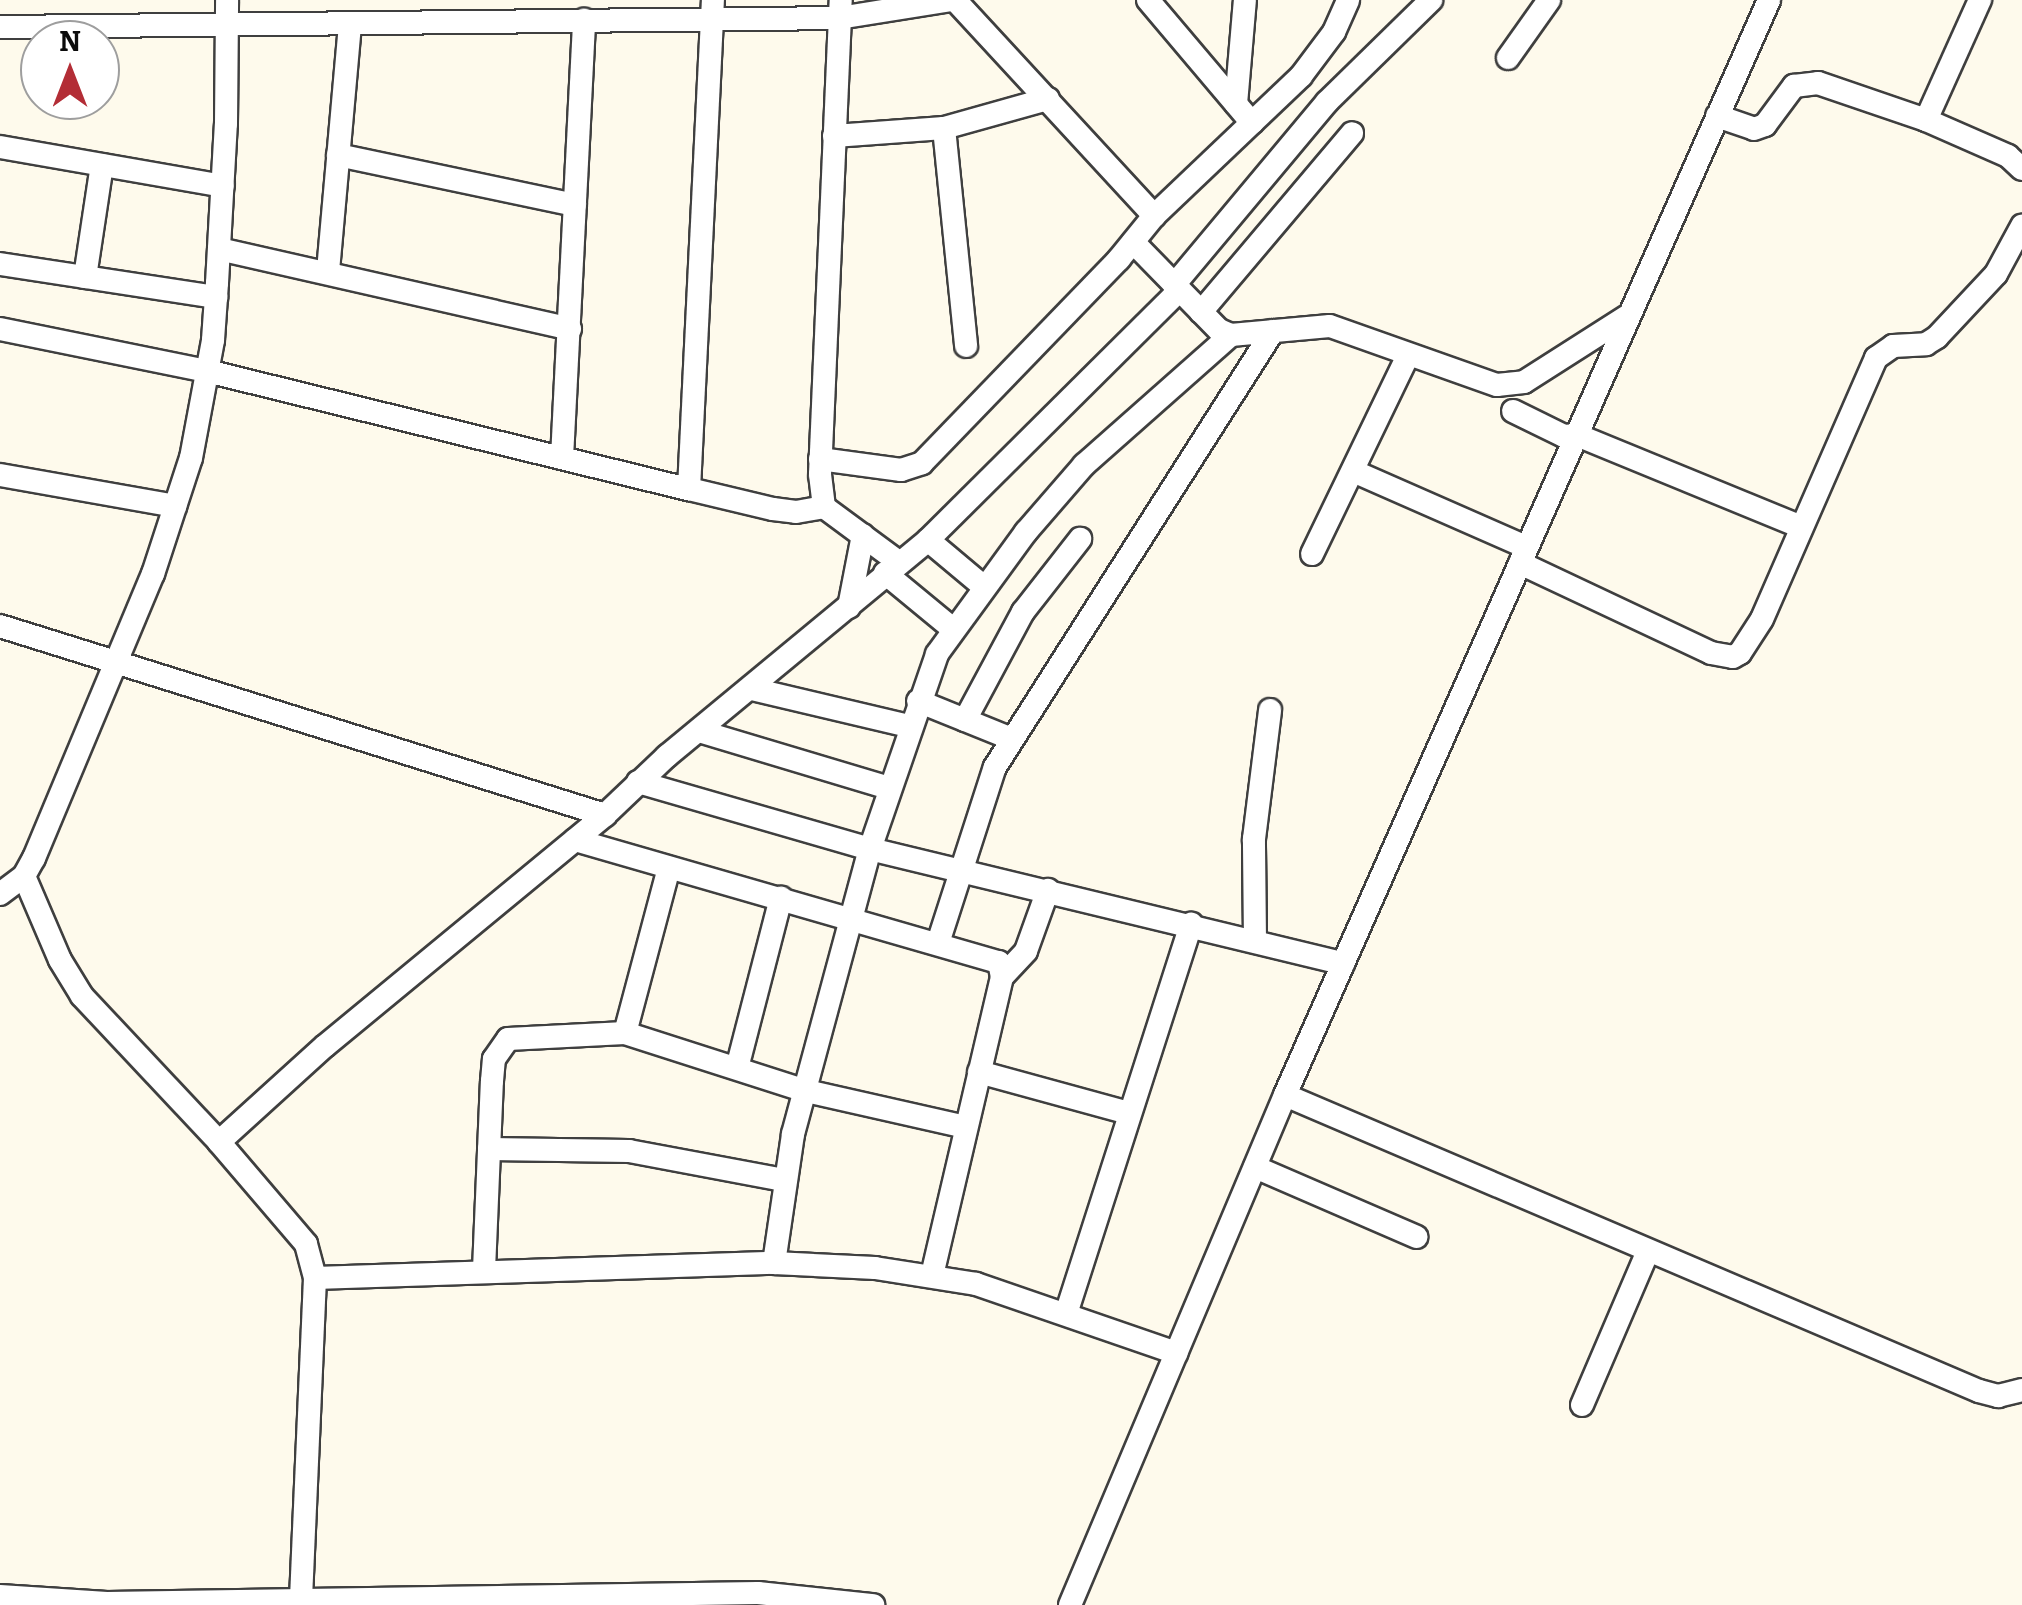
<!DOCTYPE html>
<style>
body{margin:0}
#map{position:relative;width:2022px;height:1605px;overflow:hidden;background:#fefaec;font-family:Bitter,serif}
div>[style]{position:absolute}
.roads{filter:drop-shadow(2px 0 #3f3f3f) drop-shadow(-2px 0 #3f3f3f) drop-shadow(0 2px #3f3f3f) drop-shadow(0 -2px #3f3f3f)}
.minor>*{height:22px;margin:-11px;padding:0 11px;transform-origin:11px;border-radius:11px;background:#fff}
span{translate:-50% -50%;white-space:nowrap;text-align:center;line-height:1.15;-webkit-text-stroke:10px #fff;paint-order:stroke}
.north{position:absolute;left:20px;top:20px;width:100px;height:100px;box-sizing:border-box;background:#fff;border:2px solid #9e9e9e;border-radius:50%;rotate:0deg;font-size:28px;font-weight:700;line-height:40px;text-align:center;color:#0c0c0c}
.north::after{content:'';display:block;margin:auto;width:35px;height:45px;background:#b32d36;clip-path:polygon(50% 0,100% 100%,50% 72%,0 100%)}
</style>
<div id="map">
<div class="roads">
<div class="minor">
<i style="left:955px;top:0;width:294px;rotate:47.3deg"></i>
<i style="left:1148px;top:0;width:161px;rotate:49.8deg"></i>
<i style="left:0;top:27px;width:839px;rotate:-0.61deg"></i>
<i style="left:839px;top:18px;width:113px;rotate:-9.1deg"></i>
<i style="left:1508px;top:58px;width:71px;rotate:-54.7deg"></i>
<i style="left:1236px;top:104px;width:104px;rotate:-85.1deg"></i>
<i style="left:1717px;top:116px;width:39px;rotate:19deg"></i>
<i style="left:1754px;top:129px;width:12px;rotate:-20deg"></i>
<i style="left:1765px;top:125px;width:49px;rotate:-53.4deg"></i>
<i style="left:1794px;top:86px;width:24px;rotate:-7deg"></i>
<i style="left:1818px;top:83px;width:114px;rotate:18.9deg"></i>
<i style="left:1926px;top:120px;width:90px;rotate:23.7deg"></i>
<i style="left:2008px;top:156px;width:19px;rotate:43deg"></i>
<i style="left:1926px;top:120px;width:132px;rotate:-65.8deg"></i>
<i style="left:944px;top:128px;width:219px;rotate:84.2deg"></i>
<i style="left:834px;top:136px;width:110px;rotate:-4.2deg"></i>
<i style="left:944px;top:128px;width:108px;rotate:-15.6deg"></i>
<i style="left:0;top:147px;width:226px;rotate:9.9deg"></i>
<i style="left:338px;top:155px;width:242px;rotate:11.9deg"></i>
<i style="left:1133px;top:242px;width:123px;rotate:45.7deg"></i>
<i style="left:1219px;top:330px;width:13px;rotate:23deg"></i>
<i style="left:1231px;top:335px;width:99px;rotate:-5.2deg"></i>
<i style="left:1330px;top:326px;width:177px;rotate:19.5deg"></i>
<i style="left:1497px;top:385px;width:27px;rotate:-6deg"></i>
<i style="left:1524px;top:382px;width:125px;rotate:-32.5deg"></i>
<i style="left:219px;top:249px;width:360px;rotate:12.8deg"></i>
<i style="left:0;top:264px;width:219px;rotate:8.7deg"></i>
<i style="left:328px;top:271px;width:248px;rotate:-84.9deg"></i>
<i style="left:85px;top:277px;width:113px;rotate:-81.4deg"></i>
<i style="left:1174px;top:285px;width:239px;rotate:-50.1deg"></i>
<i style="left:1327px;top:102px;width:146px;rotate:-44.4deg"></i>
<i style="left:1201px;top:312px;width:234px;rotate:-49.8deg"></i>
<i style="left:0;top:329px;width:211px;rotate:11.5deg"></i>
<i style="left:207px;top:371px;width:496px;rotate:13.8deg"></i>
<i style="left:689px;top:489px;width:490px;rotate:-87.2deg"></i>
<i style="left:1513px;top:411px;width:57px;rotate:26.1deg"></i>
<i style="left:1564px;top:436px;width:13px;rotate:-4deg"></i>
<i style="left:1577px;top:435px;width:242px;rotate:22.3deg"></i>
<i style="left:562px;top:458px;width:439px;rotate:-87.1deg"></i>
<i style="left:820px;top:459px;width:82px;rotate:7.7deg"></i>
<i style="left:901px;top:470px;width:22px;rotate:-18deg"></i>
<i style="left:922px;top:463px;width:284px;rotate:-46deg"></i>
<i style="left:1119px;top:259px;width:55px;rotate:-50.9deg"></i>
<i style="left:1154px;top:216px;width:203px;rotate:-43.6deg"></i>
<i style="left:1301px;top:76px;width:55px;rotate:-53.1deg"></i>
<i style="left:1334px;top:32px;width:35px;rotate:-66deg"></i>
<i style="left:1353px;top:471px;width:189px;rotate:23.7deg"></i>
<i style="left:0;top:475px;width:178px;rotate:10deg"></i>
<i style="left:689px;top:489px;width:86px;rotate:13.4deg"></i>
<i style="left:773px;top:509px;width:23px;rotate:7deg"></i>
<i style="left:796px;top:512px;width:28px;rotate:-10deg"></i>
<i style="left:824px;top:507px;width:94px;rotate:36.4deg"></i>
<i style="left:824px;top:507px;width:33px;rotate:-97deg"></i>
<i style="left:820px;top:474px;width:474px;rotate:-87.5deg"></i>
<i style="left:928px;top:540px;width:73px;rotate:40deg"></i>
<i style="left:1312px;top:554px;width:221px;rotate:-64.2deg"></i>
<i style="left:1520px;top:563px;width:211px;rotate:25.2deg"></i>
<i style="left:1711px;top:653px;width:22px;rotate:10deg"></i>
<i style="left:1733px;top:657px;width:8px;rotate:-30deg"></i>
<i style="left:1740px;top:653px;width:40px;rotate:-57.1deg"></i>
<i style="left:1762px;top:619px;width:285px;rotate:-66.4deg"></i>
<i style="left:1876px;top:358px;width:21px;rotate:-35deg"></i>
<i style="left:1893px;top:346px;width:33px;rotate:-3deg"></i>
<i style="left:1926px;top:344px;width:13px;rotate:-32deg"></i>
<i style="left:1937px;top:337px;width:86px;rotate:-46.9deg"></i>
<i style="left:1996px;top:274px;width:55px;rotate:-61.6deg"></i>
<i style="left:885px;top:573px;width:88px;rotate:39.5deg"></i>
<i style="left:849px;top:607px;width:73px;rotate:-79deg"></i>
<i style="left:0;top:626px;width:634px;rotate:17.35deg"></i>
<i style="left:752px;top:689px;width:161px;rotate:13.3deg"></i>
<i style="left:918px;top:701px;width:101px;rotate:22deg"></i>
<i style="left:965px;top:720px;width:123px;rotate:-61.8deg"></i>
<i style="left:1023px;top:612px;width:93px;rotate:-52deg"></i>
<i style="left:699px;top:731px;width:198px;rotate:16.7deg"></i>
<i style="left:638px;top:782px;width:241px;rotate:16.1deg"></i>
<i style="left:870px;top:849px;width:487px;rotate:13.6deg"></i>
<i style="left:575px;top:840px;width:441px;rotate:16.1deg"></i>
<i style="left:999px;top:962px;width:15px;rotate:79deg"></i>
<i style="left:1002px;top:977px;width:306px;rotate:103.2deg"></i>
<i style="left:24px;top:876px;width:91px;rotate:66.8deg"></i>
<i style="left:60px;top:960px;width:42px;rotate:58.6deg"></i>
<i style="left:82px;top:996px;width:200px;rotate:46.8deg"></i>
<i style="left:219px;top:1142px;width:134px;rotate:49.5deg"></i>
<i style="left:306px;top:1244px;width:35px;rotate:75deg"></i>
<i style="left:315px;top:1278px;width:320px;rotate:92.5deg"></i>
<i style="left:0;top:894px;width:30px;rotate:-37deg"></i>
<i style="left:24px;top:876px;width:21px;rotate:-61deg"></i>
<i style="left:34px;top:858px;width:308px;rotate:-67.3deg"></i>
<i style="left:153px;top:574px;width:122px;rotate:-71.9deg"></i>
<i style="left:191px;top:458px;width:120px;rotate:-79.4deg"></i>
<i style="left:213px;top:340px;width:57px;rotate:-86deg"></i>
<i style="left:217px;top:283px;width:159px;rotate:-86.8deg"></i>
<i style="left:226px;top:124px;width:124px;rotate:-89.5deg"></i>
<i style="left:1255px;top:941px;width:102px;rotate:-90.6deg"></i>
<i style="left:1254px;top:839px;width:130px;rotate:-82.9deg"></i>
<i style="left:938px;top:943px;width:185px;rotate:-72.1deg"></i>
<i style="left:995px;top:767px;width:517px;rotate:-57.48deg"></i>
<i style="left:1002px;top:977px;width:35px;rotate:-47deg"></i>
<i style="left:1026px;top:951px;width:65px;rotate:-70.2deg"></i>
<i style="left:625px;top:1033px;width:171px;rotate:-75.1deg"></i>
<i style="left:737px;top:1068px;width:176px;rotate:-75.5deg"></i>
<i style="left:979px;top:1072px;width:156px;rotate:15.3deg"></i>
<i style="left:1285px;top:1095px;width:754px;rotate:23.1deg"></i>
<i style="left:1979px;top:1391px;width:20px;rotate:15deg"></i>
<i style="left:1998px;top:1396px;width:25px;rotate:-14deg"></i>
<i style="left:219px;top:1142px;width:143px;rotate:-42.2deg"></i>
<i style="left:325px;top:1046px;width:363px;rotate:-39.5deg"></i>
<i style="left:605px;top:815px;width:86px;rotate:-43.6deg"></i>
<i style="left:667px;top:756px;width:339px;rotate:-39.6deg"></i>
<i style="left:928px;top:540px;width:354px;rotate:-44.8deg"></i>
<i style="left:489px;top:1149px;width:140px;rotate:0.8deg"></i>
<i style="left:629px;top:1151px;width:158px;rotate:10.6deg"></i>
<i style="left:1255px;top:1167px;width:176px;rotate:23.4deg"></i>
<i style="left:774px;top:1263px;width:130px;rotate:-81.6deg"></i>
<i style="left:793px;top:1134px;width:295px;rotate:-74.9deg"></i>
<i style="left:870px;top:849px;width:206px;rotate:-71deg"></i>
<i style="left:937px;top:654px;width:151px;rotate:-53.9deg"></i>
<i style="left:1026px;top:532px;width:89px;rotate:-49.1deg"></i>
<i style="left:1084px;top:465px;width:196px;rotate:-41.5deg"></i>
<i style="left:484px;top:1270px;width:189px;rotate:-87.6deg"></i>
<i style="left:492px;top:1081px;width:22px;rotate:-85deg"></i>
<i style="left:494px;top:1059px;width:24px;rotate:-55deg"></i>
<i style="left:508px;top:1039px;width:117px;rotate:-2.9deg"></i>
<i style="left:625px;top:1033px;width:190px;rotate:17.8deg"></i>
<i style="left:806px;top:1091px;width:164px;rotate:12.7deg"></i>
<i style="left:315px;top:1278px;width:459px;rotate:-1.9deg"></i>
<i style="left:774px;top:1263px;width:101px;rotate:2.8deg"></i>
<i style="left:875px;top:1268px;width:102px;rotate:9deg"></i>
<i style="left:976px;top:1284px;width:212px;rotate:19deg"></i>
<i style="left:1066px;top:1314px;width:410px;rotate:-72.2deg"></i>
<i style="left:1582px;top:1405px;width:165px;rotate:-66.8deg"></i>
<i style="left:0;top:1596px;width:107px;rotate:3.7deg"></i>
<i style="left:107px;top:1603px;width:651px;rotate:-0.88deg"></i>
<i style="left:758px;top:1593px;width:116px;rotate:6deg"></i>
<i style="left:1070px;top:1605px;width:553px;rotate:-67.14deg"></i>
<i style="left:1285px;top:1095px;width:1197px;rotate:-66.15deg"></i>
</div>
</div>
<div class="north">N</div>
</div>
